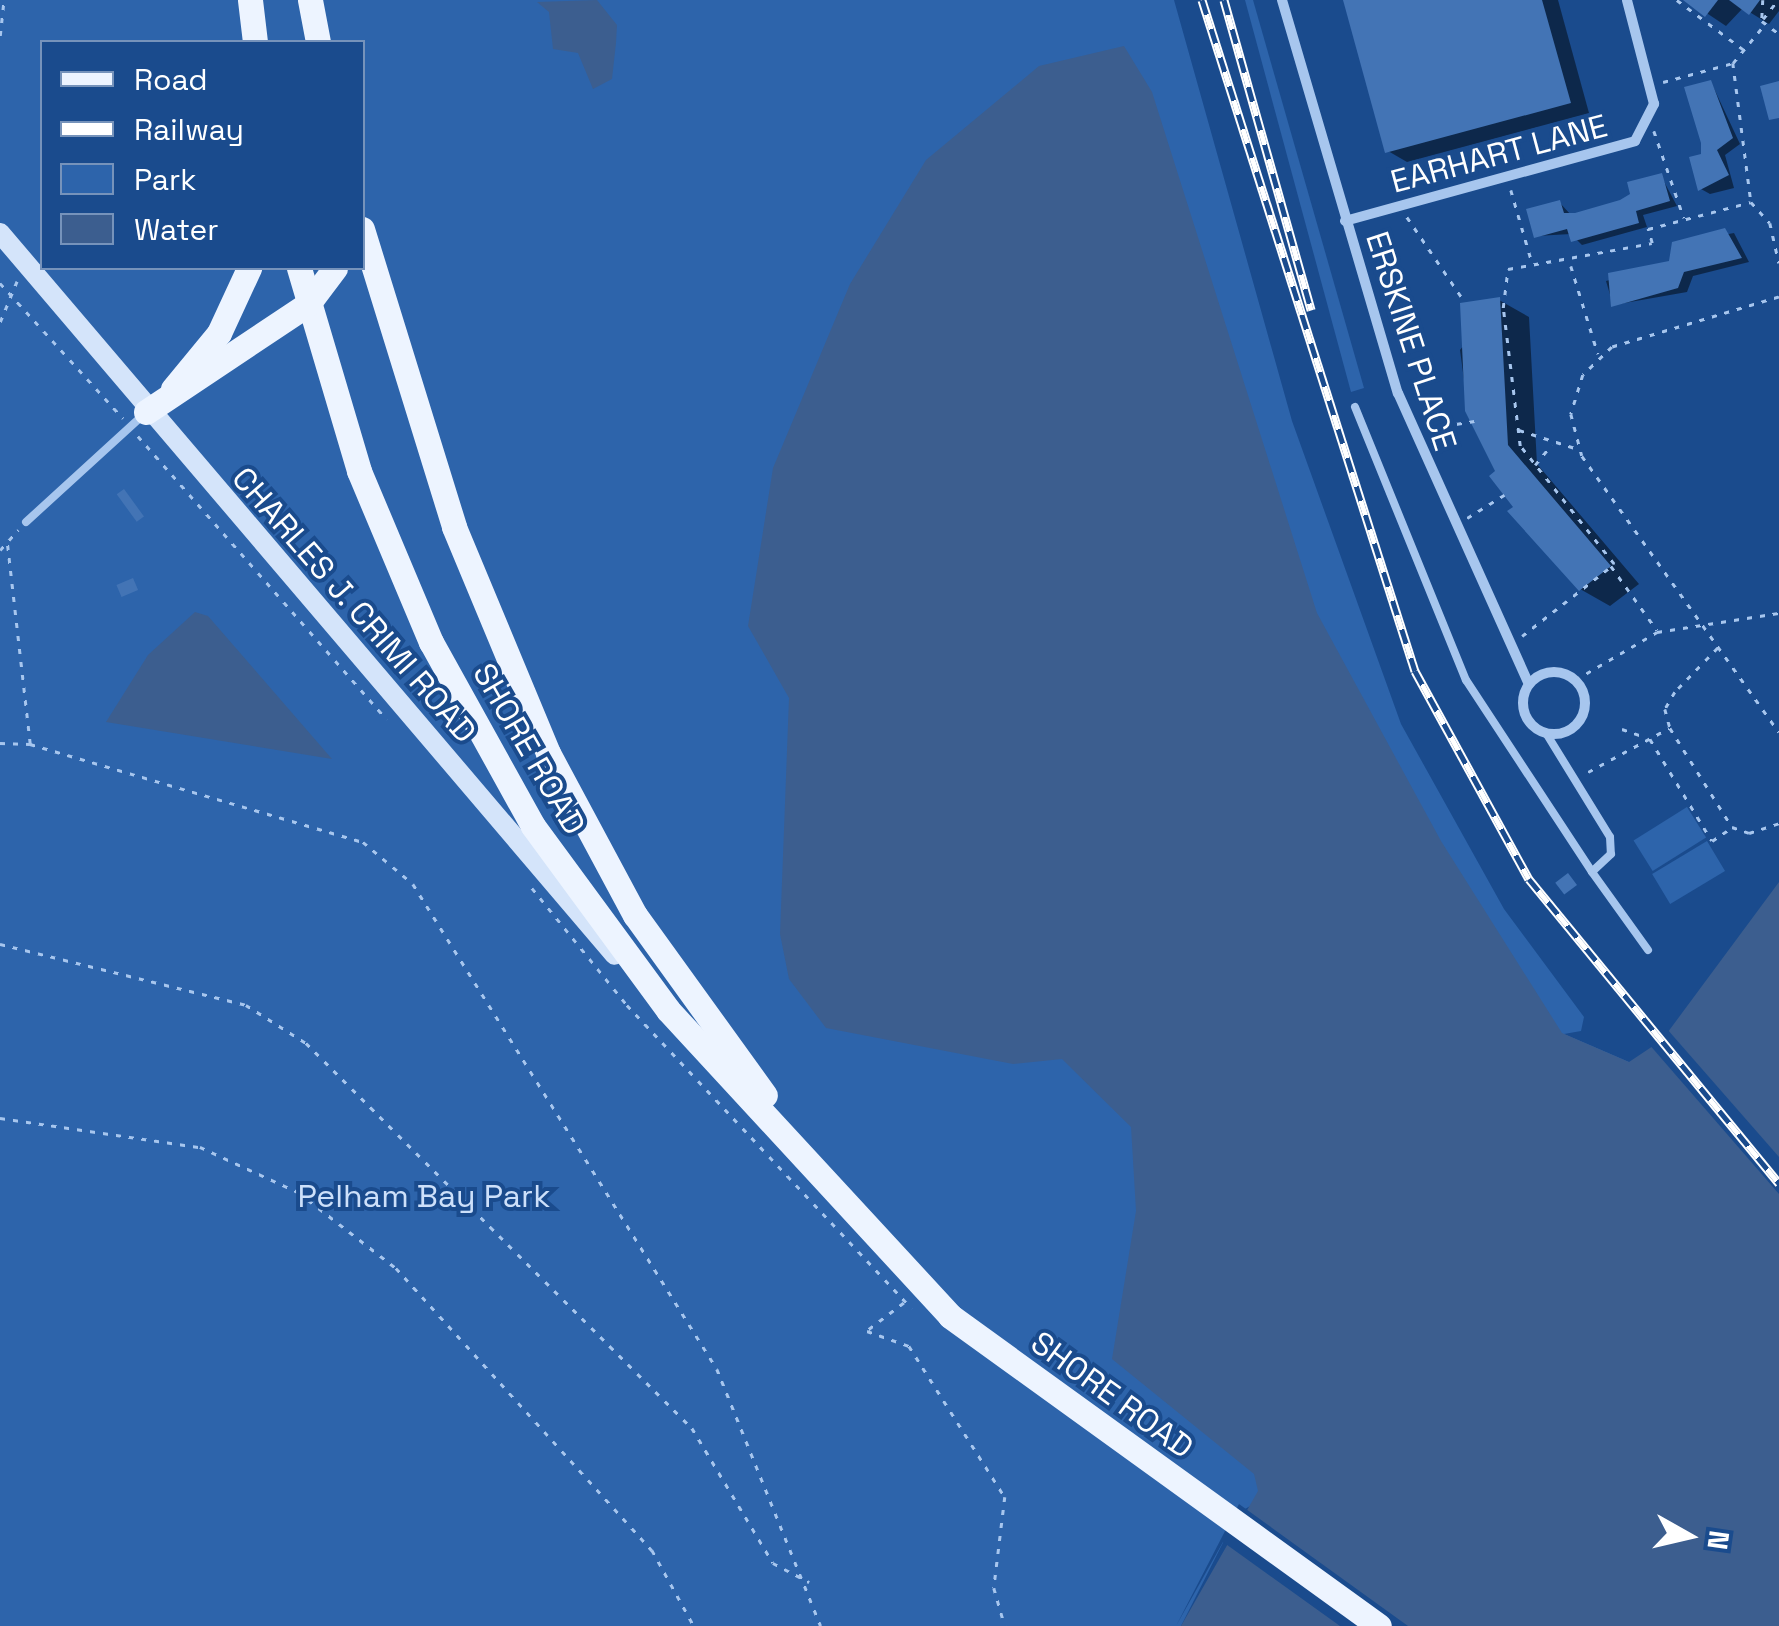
<!DOCTYPE html>
<style>
body{margin:0}
#map{position:relative;width:1779px;height:1626px;overflow:hidden;background:#1a4b8d;font-family:"Space Grotesk",sans-serif}
div>[style]{position:absolute}
.green>*{inset:0;background:#2d64ab;transform-origin:0 0}
.water>*{inset:0;background:#3c5e8f}
.pier>*{inset:0;background:#1a4b8d}
.shadow>*{inset:0;background:#0007}
.building>*{inset:0;background:#4374b5;transform-origin:0 0}
.path>*{height:2.5px;margin-top:-1.25px;transform-origin:0;background:repeating-linear-gradient(90deg,#a7c6ee 0 5px,transparent 0 13px)}
.service>*{height:8px;margin:-4px;padding:0 4px;transform-origin:4px;border-radius:4px;background:#a7c6ee}
.minor>*{height:10px;margin:-5px;padding:0 5px;transform-origin:5px;border-radius:5px;background:#a7c6ee}
.minor>.ring{margin:-5px;padding:0;box-sizing:content-box;background:none;border:10px solid #a7c6ee;border-radius:50%}
.secondary>*{height:20px;margin:-10px;padding:0 10px;transform-origin:10px;border-radius:10px;background:#d4e4fa}
.primary>*{height:25px;margin:-12.5px;padding:0 12.5px;transform-origin:12.5px;border-radius:12.5px;background:#edf4ff}
.rail>*{height:9px;margin-top:-4.5px;transform-origin:0;background:repeating-linear-gradient(90deg,#1a4b8d 0 15px,#fff 0 30px);box-sizing:border-box;border-block:2px solid #fff}
span{translate:-50% -50%;white-space:nowrap;text-align:center;line-height:1.15;-webkit-text-stroke:8px #1a4b8d;paint-order:stroke}
.street-label{font-size:32px;color:#fff}
.park-label{font-size:32px;color:#cde0fa}
.legend{position:absolute;left:40px;top:40px;width:325px;height:230px;box-sizing:border-box;background:#1a4b8d;border:2px solid #7693bb;margin:0;padding:12px 18px;list-style:none;font-size:30px;color:#fff}
.legend li{display:flex;align-items:center;gap:20px;height:50px}
.legend b{width:50px;border:2px solid #7693bb}
.north{position:absolute;left:1639px;top:1486px;width:100px;height:100px;-webkit-text-stroke:8px #1a4b8d;paint-order:stroke;rotate:98deg;font-size:28px;font-weight:700;line-height:40px;text-align:center;color:#fff}
.north::after{content:'';display:block;margin:auto;width:35px;height:45px;background:#fff;clip-path:polygon(50% 0,100% 100%,50% 72%,0 100%)}
</style>
<div id="map">
<div class="green">
<i style="clip-path:polygon(evenodd,0 0,1174px 0,1292px 421px,1401px 724px,1504px 909px,1584px 1017px,1581px 1031px,1564px 1034px,1629px 1062px,1602px 1102px,1060px 878px,1292px 1482px,1238px 1513px,1181px 1626px,0 1626px,0 0,42px 42px,362px 42px,362px 268px,42px 268px,42px 42px)"></i>
<i style="clip-path:polygon(1245px 0,1253px 0,1364px 388px,1351px 392px)"></i>
<i style="left:1687px;top:807px;width:36px;height:63px;rotate:58deg"></i>
<i style="left:1707px;top:841px;width:35px;height:64px;rotate:59deg"></i>
</div>
<div class="water">
<i style="clip-path:polygon(597px 0,617px 25px,616px 43px,612px 79px,593px 89px,578px 53px,553px 49px,549px 12px,537px 2px)"></i>
<i style="clip-path:polygon(1124px 46px,1152px 92px,1317px 613px,1441px 841px,1562px 1033px,1629px 1062px,1662px 1040px,1779px 882px,1779px 1626px,1181px 1626px,1258px 1491px,1254px 1474px,1112px 1359px,1136px 1211px,1131px 1127px,1062px 1059px,1013px 1064px,826px 1028px,789px 979px,780px 934px,789px 698px,748px 626px,773px 468px,850px 284px,926px 160px,1039px 66px)"></i>
<i style="clip-path:polygon(195px 612px,208px 616px,332px 759px,106px 722px,148px 655px)"></i>
</div>
<div class="pier">
<i style="clip-path:polygon(1667px 1029px,1779px 1157px,1779px 1194px,1648px 1043px)"></i>
<i style="clip-path:polygon(1239px 1504px,1408px 1626px,1340px 1626px,1223px 1542px,1176px 1626px)"></i>
</div>
<div class="shadow">
<i style="clip-path:polygon(1346px 0,1558px 0,1589px 113px,1407px 162px,1388px 151px)"></i>
<i style="clip-path:polygon(1687px 0,1779px 0,1779px 11px,1769px 24px,1743px 8px,1726px 26px)"></i>
<i style="clip-path:polygon(1711px 82px,1740px 144px,1725px 155px,1734px 188px,1710px 194px,1701px 189px)"></i>
<i style="clip-path:polygon(1661px 176px,1677px 206px,1643px 215px,1647px 227px,1582px 245px,1571px 234px,1536px 236px,1560px 203px,1571px 215px,1621px 202px)"></i>
<i style="clip-path:polygon(1734px 233px,1749px 262px,1693px 276px,1687px 292px,1613px 305px,1606px 281px,1671px 263px,1674px 244px)"></i>
<i style="clip-path:polygon(1499px 300px,1529px 317px,1537px 464px,1639px 584px,1610px 606px,1580px 589px,1516px 507px,1468px 410px,1460px 350px)"></i>
</div>
<div class="building">
<i style="clip-path:polygon(1343px 0,1542px 0,1571px 103px,1385px 153px)"></i>
<i style="clip-path:polygon(1683px 0,1718px 0,1705px 17px)"></i>
<i style="clip-path:polygon(1729px 0,1760px 0,1749px 15px)"></i>
<i style="clip-path:polygon(1711px 80px,1733px 138px,1717px 150px,1729px 175px,1698px 191px,1689px 157px,1701px 154px,1701px 143px,1684px 87px)"></i>
<i style="clip-path:polygon(1779px 81px,1779px 118px,1769px 120px,1760px 86px)"></i>
<i style="clip-path:polygon(1662px 173px,1670px 201px,1636px 211px,1639px 223px,1571px 242px,1567px 229px,1534px 238px,1526px 209px,1560px 200px,1564px 213px,1575px 213px,1620px 200px,1630px 194px,1627px 182px)"></i>
<i style="clip-path:polygon(1725px 228px,1742px 258px,1684px 272px,1678px 288px,1611px 307px,1608px 273px,1669px 261px,1672px 242px)"></i>
<i style="clip-path:polygon(1500px 297px,1508px 445px,1611px 566px,1579px 591px,1507px 511px,1513px 507px,1489px 476px,1495px 471px,1465px 411px,1460px 303px)"></i>
<i style="left:124px;top:489px;width:34px;height:9px;rotate:54deg"></i>
<i style="left:133px;top:578px;width:13px;height:18px;rotate:67deg"></i>
<i style="left:1568px;top:873px;width:15px;height:16px;rotate:53deg"></i>
</div>
<div class="path">
<i style="left:1677px;top:0;width:84px;rotate:36.7deg"></i>
<i style="left:1763px;top:0;width:21px;rotate:93deg"></i>
<i style="left:1762px;top:21px;width:21px;rotate:37deg"></i>
<i style="left:1763px;top:19px;width:24px;rotate:-52deg"></i>
<i style="left:0;top:36px;width:36px;rotate:-84deg"></i>
<i style="left:1733px;top:63px;width:140px;rotate:82.6deg"></i>
<i style="left:1751px;top:202px;width:28px;rotate:48deg"></i>
<i style="left:1770px;top:223px;width:41px;rotate:77.3deg"></i>
<i style="left:1663px;top:82px;width:73px;rotate:-15.2deg"></i>
<i style="left:1733px;top:63px;width:50px;rotate:-50.6deg"></i>
<i style="left:1654px;top:131px;width:92px;rotate:71deg"></i>
<i style="left:1511px;top:190px;width:72px;rotate:73.8deg"></i>
<i style="left:1407px;top:217px;width:103px;rotate:55.7deg"></i>
<i style="left:1571px;top:266px;width:92px;rotate:72.9deg"></i>
<i style="left:0;top:283px;width:183px;rotate:47.7deg"></i>
<i style="left:1779px;top:297px;width:174px;rotate:163.3deg"></i>
<i style="left:1612px;top:347px;width:40px;rotate:136deg"></i>
<i style="left:1583px;top:375px;width:41px;rotate:107.1deg"></i>
<i style="left:1571px;top:414px;width:43px;rotate:75.3deg"></i>
<i style="left:1582px;top:456px;width:339px;rotate:54.5deg"></i>
<i style="left:0;top:322px;width:44px;rotate:-67.5deg"></i>
<i style="left:1431px;top:428px;width:44px;rotate:-9.2deg"></i>
<i style="left:1519px;top:430px;width:62px;rotate:17.9deg"></i>
<i style="left:138px;top:436px;width:377px;rotate:48.7deg"></i>
<i style="left:1535px;top:465px;width:26px;rotate:-51deg"></i>
<i style="left:1467px;top:518px;width:44px;rotate:-31.9deg"></i>
<i style="left:0;top:550px;width:27px;rotate:-48deg"></i>
<i style="left:1611px;top:566px;width:79px;rotate:54.3deg"></i>
<i style="left:1522px;top:636px;width:117px;rotate:-38deg"></i>
<i style="left:1614px;top:564px;width:151px;rotate:-128.5deg"></i>
<i style="left:1520px;top:446px;width:139px;rotate:-97deg"></i>
<i style="left:1503px;top:308px;width:39px;rotate:-83deg"></i>
<i style="left:1508px;top:269px;width:146px;rotate:-10.2deg"></i>
<i style="left:1652px;top:243px;width:15px;rotate:-106deg"></i>
<i style="left:1648px;top:229px;width:106px;rotate:-14.7deg"></i>
<i style="left:1718px;top:648px;width:62px;rotate:134.3deg"></i>
<i style="left:1675px;top:692px;width:20px;rotate:120deg"></i>
<i style="left:1665px;top:709px;width:20px;rotate:75deg"></i>
<i style="left:1670px;top:728px;width:117px;rotate:57.9deg"></i>
<i style="left:1732px;top:827px;width:18px;rotate:19deg"></i>
<i style="left:1749px;top:833px;width:32px;rotate:-18deg"></i>
<i style="left:1575px;top:680px;width:95px;rotate:-30.3deg"></i>
<i style="left:1657px;top:632px;width:123px;rotate:-8.9deg"></i>
<i style="left:1622px;top:729px;width:21px;rotate:19deg"></i>
<i style="left:1650px;top:739px;width:119px;rotate:58.7deg"></i>
<i style="left:1712px;top:841px;width:23px;rotate:-34deg"></i>
<i style="left:0;top:743px;width:30px;rotate:2deg"></i>
<i style="left:30px;top:744px;width:203px;rotate:-96.5deg"></i>
<i style="left:30px;top:744px;width:347px;rotate:16.4deg"></i>
<i style="left:363px;top:842px;width:65px;rotate:40deg"></i>
<i style="left:413px;top:884px;width:572px;rotate:57.92deg"></i>
<i style="left:717px;top:1369px;width:277px;rotate:68deg"></i>
<i style="left:1588px;top:772px;width:92px;rotate:-28.5deg"></i>
<i style="left:532px;top:888px;width:151px;rotate:50.9deg"></i>
<i style="left:627px;top:1005px;width:416px;rotate:46.8deg"></i>
<i style="left:0;top:944px;width:253px;rotate:13.9deg"></i>
<i style="left:246px;top:1005px;width:71px;rotate:32.3deg"></i>
<i style="left:306px;top:1043px;width:545px;rotate:44.93deg"></i>
<i style="left:692px;top:1428px;width:157px;rotate:59deg"></i>
<i style="left:773px;top:1563px;width:41px;rotate:27.8deg"></i>
<i style="left:0;top:1118px;width:202px;rotate:8.3deg"></i>
<i style="left:200px;top:1147px;width:108px;rotate:24.7deg"></i>
<i style="left:298px;top:1192px;width:124px;rotate:37.8deg"></i>
<i style="left:396px;top:1268px;width:381px;rotate:47.8deg"></i>
<i style="left:652px;top:1550px;width:87px;rotate:61.1deg"></i>
<i style="left:904px;top:1303px;width:46px;rotate:142.9deg"></i>
<i style="left:867px;top:1331px;width:45px;rotate:19.7deg"></i>
<i style="left:909px;top:1346px;width:179px;rotate:57.6deg"></i>
<i style="left:1005px;top:1497px;width:92px;rotate:96.9deg"></i>
<i style="left:994px;top:1588px;width:40px;rotate:74deg"></i>
</div>
<div class="service">
<i style="left:1355px;top:407px;width:295px;rotate:67.9deg"></i>
<i style="left:1466px;top:680px;width:230px;rotate:56.7deg"></i>
<i style="left:26px;top:522px;width:159px;rotate:-42.4deg"></i>
<i style="left:1546px;top:733px;width:122px;rotate:58.4deg"></i>
<i style="left:1610px;top:837px;width:17px;rotate:87deg"></i>
<i style="left:1611px;top:854px;width:26px;rotate:137deg"></i>
<i style="left:1592px;top:872px;width:96px;rotate:54.3deg"></i>
</div>
<div class="minor">
<i style="left:1282px;top:0;width:410px;rotate:73.6deg"></i>
<i style="left:1398px;top:393px;width:319px;rotate:65.8deg"></i>
<i style="left:1345px;top:221px;width:301px;rotate:-15.4deg"></i>
<i style="left:1635px;top:141px;width:42px;rotate:-62.8deg"></i>
<i style="left:1654px;top:104px;width:107px;rotate:-104.6deg"></i>
<i class="ring" style="left:1523px;top:672px;width:52px;height:52px"></i>
</div>
<div class="secondary">
<i style="left:0;top:233px;width:948px;rotate:49.58deg"></i>
</div>
<div class="primary">
<i style="left:250px;top:0;width:42px;rotate:83.2deg"></i>
<i style="left:310px;top:0;width:43px;rotate:79.2deg"></i>
<i style="left:362px;top:229px;width:312px;rotate:72.8deg"></i>
<i style="left:454px;top:527px;width:245px;rotate:67.4deg"></i>
<i style="left:548px;top:753px;width:184px;rotate:61.8deg"></i>
<i style="left:635px;top:915px;width:222px;rotate:54.2deg"></i>
<i style="left:299px;top:268px;width:212px;rotate:73.5deg"></i>
<i style="left:359px;top:471px;width:186px;rotate:67.2deg"></i>
<i style="left:431px;top:642px;width:210px;rotate:61deg"></i>
<i style="left:533px;top:826px;width:228px;rotate:53.7deg"></i>
<i style="left:668px;top:1010px;width:416px;rotate:47.3deg"></i>
<i style="left:950px;top:1316px;width:529px;rotate:35.85deg"></i>
<i style="left:173px;top:389px;width:72px;rotate:-50.6deg"></i>
<i style="left:219px;top:333px;width:72px;rotate:-65.2deg"></i>
<i style="left:146px;top:412px;width:195px;rotate:-33.7deg"></i>
<i style="left:308px;top:304px;width:45px;rotate:-53.1deg"></i>
</div>
<div class="rail">
<i style="left:1202px;top:0;width:704px;rotate:72.39deg"></i>
<i style="left:1415px;top:671px;width:237px;rotate:61.3deg"></i>
<i style="left:1529px;top:879px;width:394px;rotate:50.6deg"></i>
<i style="left:1224px;top:0;width:322px;rotate:74.3deg"></i>
</div>
<div class="street-label">
<span style="left:1499px;top:154px;rotate:-15deg">EARHART LANE</span>
<span style="left:1411px;top:341px;rotate:72deg">ERSKINE PLACE</span>
<span style="left:354px;top:605px;rotate:49deg">CHARLES J. CRIMI ROAD</span>
<span style="left:529px;top:749px;rotate:60deg">SHORE ROAD</span>
<span style="left:1112px;top:1395px;rotate:36deg">SHORE ROAD</span>
</div>
<div class="park-label">
<span style="left:424px;top:1196px">Pelham Bay Park</span>
</div>
<ul class="legend">
<li><b style="height:12px;background:#edf4ff"></b>Road</li>
<li><b style="height:12px;background:#fff"></b>Railway</li>
<li><b style="height:28px;background:#2d64ab"></b>Park</li>
<li><b style="height:28px;background:#3c5e8f"></b>Water</li>
</ul>
<div class="north">N</div>
</div>
